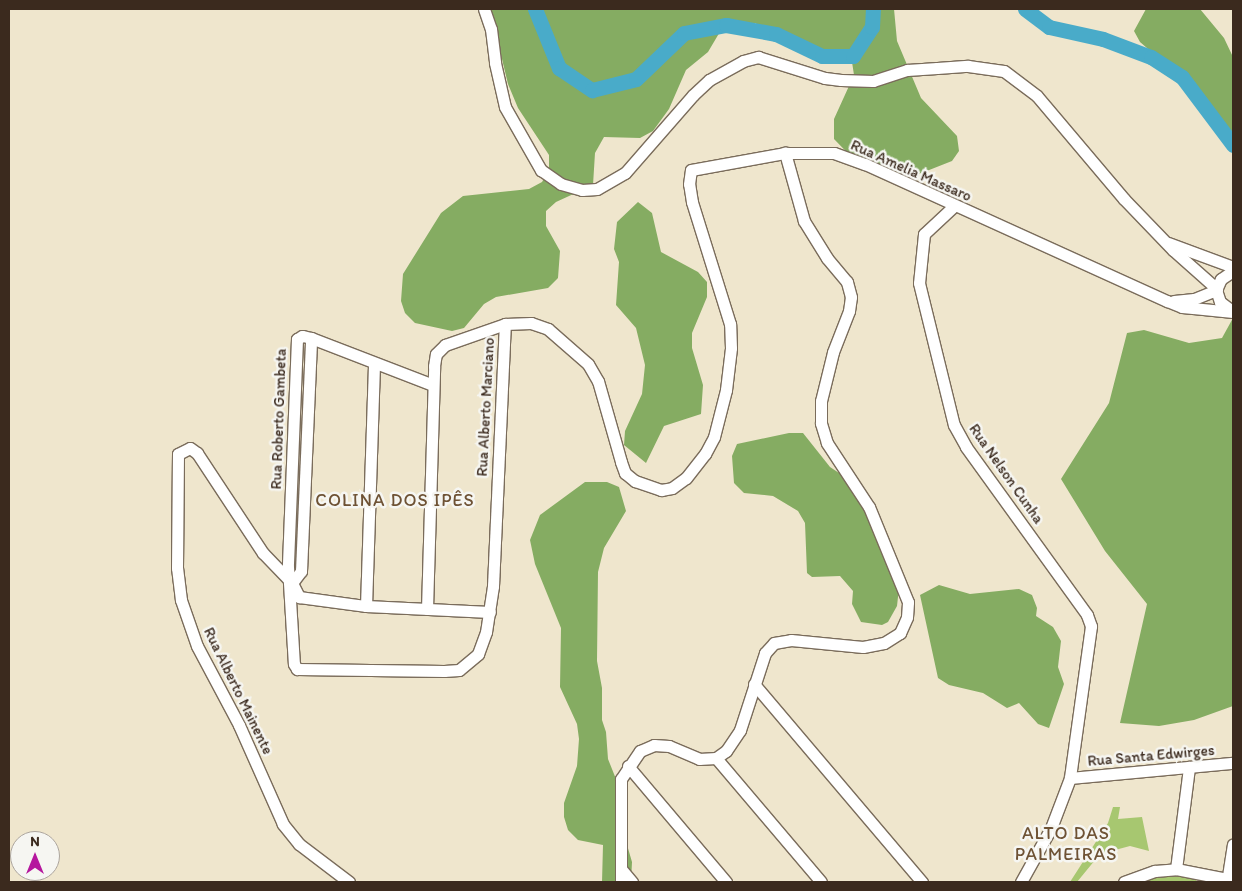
<!DOCTYPE html>
<meta charset="utf-8">
<style>
body{margin:0}
#map{position:relative;width:1242px;height:891px;overflow:hidden;background:#efe6cd;font-family:Itim,sans-serif}
div>[style]{position:absolute}
.green>*{inset:0;background:#a7c770}
.forest>*{inset:0;background:#85ac62}
.river>*{height:15px;margin:-7.5px;padding:0 7.5px;transform-origin:7.5px;border-radius:7.5px;background:#49abc9}
.roads{filter:drop-shadow(1px 0 #7a6c5b) drop-shadow(-1px 0 #7a6c5b) drop-shadow(0 1px #7a6c5b) drop-shadow(0 -1px #7a6c5b)}
.minor>*{height:11px;margin:-5.5px;padding:0 5.5px;transform-origin:5.5px;border-radius:5.5px;background:#fff}
span{translate:-50% -50%;white-space:nowrap;text-align:center;line-height:1.15;-webkit-text-stroke:5px #f6f6f2;paint-order:stroke}
.street-label{font-size:15px;color:#3b2a1e}
.quarter-label{font-size:18px;color:#6e5234;letter-spacing:1px}
.frame{position:absolute;inset:0;border:10px solid #3b2a1e;pointer-events:none}
.north{position:absolute;left:10px;top:831px;width:50px;height:50px;box-sizing:border-box;background:#f6f6f2;border:1px solid #aba49d;border-radius:50%;rotate:0deg;font-size:14px;font-weight:700;line-height:20px;text-align:center;color:#3b2a1e}
.north::after{content:'';display:block;margin:auto;width:18px;height:22px;background:#b5179e;clip-path:polygon(50% 0,100% 100%,50% 72%,0 100%)}
</style>
<div id="map">
<div class="green">
<i style="clip-path:polygon(1113px 807px,1120px 807px,1118px 819px,1142px 817px,1149px 851px,1130px 846px,1100px 854px,1077px 882px,1070px 882px,1108px 823px)"></i>
<i style="clip-path:polygon(1173px 871px,1197px 876px,1196px 882px,1128px 882px)"></i>
</div>
<div class="forest">
<i style="clip-path:polygon(490px 9px,894px 9px,897px 41px,921px 98px,957px 136px,959px 151px,952px 161px,919px 174px,865px 171px,834px 139px,834px 119px,854px 75px,850px 49px,824px 55px,802px 54px,755px 23px,735px 24px,721px 30px,708px 52px,686px 70px,669px 109px,653px 131px,640px 138px,604px 137px,595px 153px,593px 185px,556px 202px,546px 211px,546px 226px,560px 251px,558px 278px,548px 288px,496px 297px,484px 304px,464px 328px,452px 331px,415px 323px,405px 313px,401px 301px,403px 274px,441px 213px,463px 196px,529px 189px,542px 182px,549px 170px,549px 155px,518px 108px,508px 84px)"></i>
<i style="clip-path:polygon(1146px 9px,1200px 9px,1224px 38px,1233px 57px,1233px 135px,1205px 98px,1140px 42px,1134px 31px)"></i>
<i style="clip-path:polygon(638px 202px,652px 213px,661px 252px,698px 272px,707px 282px,707px 297px,692px 333px,692px 348px,703px 385px,701px 414px,664px 426px,646px 463px,624px 445px,625px 431px,642px 394px,645px 365px,636px 328px,616px 305px,619px 262px,614px 249px,617px 222px)"></i>
<i style="clip-path:polygon(1233px 318px,1233px 706px,1194px 720px,1159px 726px,1120px 723px,1147px 604px,1105px 551px,1061px 479px,1109px 403px,1127px 333px,1144px 330px,1189px 343px,1222px 338px)"></i>
<i style="clip-path:polygon(789px 433px,803px 433px,830px 467px,842px 475px,859px 496px,900px 579px,897px 606px,888px 622px,882px 625px,861px 622px,852px 604px,853px 591px,840px 576px,812px 577px,807px 573px,805px 523px,798px 511px,773px 496px,744px 493px,734px 483px,732px 456px,737px 444px)"></i>
<i style="clip-path:polygon(585px 482px,607px 482px,619px 487px,626px 511px,604px 548px,598px 572px,597px 661px,602px 688px,602px 720px,606px 732px,608px 759px,618px 784px,625px 838px,632px 862px,631px 882px,602px 882px,603px 845px,578px 840px,568px 830px,564px 817px,564px 803px,577px 766px,579px 739px,577px 724px,560px 687px,561px 628px,535px 564px,530px 540px,540px 515px)"></i>
<i style="clip-path:polygon(939px 585px,970px 594px,1019px 589px,1032px 595px,1037px 608px,1036px 616px,1053px 627px,1061px 641px,1058px 667px,1064px 684px,1049px 728px,1038px 724px,1019px 703px,1007px 708px,983px 693px,949px 685px,938px 678px,920px 595px)"></i>
</div>
<div class="river">
<i style="left:535px;top:9px;width:64px;rotate:67.9deg"></i>
<i style="left:559px;top:68px;width:40px;rotate:34deg"></i>
<i style="left:592px;top:90px;width:45px;rotate:-14deg"></i>
<i style="left:636px;top:79px;width:66px;rotate:-43.8deg"></i>
<i style="left:684px;top:33px;width:43px;rotate:-10.8deg"></i>
<i style="left:726px;top:25px;width:51px;rotate:10.2deg"></i>
<i style="left:776px;top:34px;width:51px;rotate:25.6deg"></i>
<i style="left:822px;top:56px;width:31px"></i>
<i style="left:853px;top:56px;width:35px;rotate:-57deg"></i>
<i style="left:872px;top:27px;width:18px;rotate:-87deg"></i>
<i style="left:1025px;top:9px;width:30px;rotate:37deg"></i>
<i style="left:1049px;top:27px;width:55px;rotate:12.5deg"></i>
<i style="left:1103px;top:39px;width:51px;rotate:20.6deg"></i>
<i style="left:1151px;top:57px;width:37px;rotate:33deg"></i>
<i style="left:1182px;top:77px;width:85px;rotate:53.1deg"></i>
</div>
<div class="roads">
<div class="minor">
<i style="left:484px;top:9px;width:21px;rotate:71deg"></i>
<i style="left:491px;top:29px;width:34px;rotate:83deg"></i>
<i style="left:495px;top:63px;width:45px;rotate:77.2deg"></i>
<i style="left:505px;top:107px;width:73px;rotate:60.3deg"></i>
<i style="left:541px;top:170px;width:24px;rotate:35deg"></i>
<i style="left:561px;top:184px;width:22px;rotate:16deg"></i>
<i style="left:582px;top:190px;width:15px;rotate:-4deg"></i>
<i style="left:597px;top:189px;width:32px;rotate:-30deg"></i>
<i style="left:625px;top:173px;width:103px;rotate:-48.9deg"></i>
<i style="left:693px;top:95px;width:22px;rotate:-43deg"></i>
<i style="left:709px;top:80px;width:39px;rotate:-29deg"></i>
<i style="left:743px;top:61px;width:16px;rotate:-15deg"></i>
<i style="left:758px;top:57px;width:70px;rotate:17.4deg"></i>
<i style="left:825px;top:78px;width:16px;rotate:7deg"></i>
<i style="left:841px;top:80px;width:32px;rotate:2deg"></i>
<i style="left:873px;top:81px;width:36px;rotate:-18deg"></i>
<i style="left:907px;top:70px;width:30px;rotate:-4deg"></i>
<i style="left:937px;top:68px;width:31px;rotate:-4deg"></i>
<i style="left:968px;top:66px;width:36px;rotate:8deg"></i>
<i style="left:1004px;top:71px;width:41px;rotate:37.1deg"></i>
<i style="left:1037px;top:96px;width:135px;rotate:49.8deg"></i>
<i style="left:1124px;top:199px;width:71px;rotate:46.1deg"></i>
<i style="left:1173px;top:250px;width:59px;rotate:41.6deg"></i>
<i style="left:954px;top:206px;width:41px;rotate:137deg"></i>
<i style="left:924px;top:234px;width:49px;rotate:95.8deg"></i>
<i style="left:919px;top:283px;width:146px;rotate:76.2deg"></i>
<i style="left:954px;top:425px;width:25px;rotate:61deg"></i>
<i style="left:966px;top:447px;width:207px;rotate:54.2deg"></i>
<i style="left:1087px;top:615px;width:12px;rotate:70deg"></i>
<i style="left:1091px;top:626px;width:153px;rotate:97.9deg"></i>
<i style="left:1070px;top:778px;width:53px;rotate:110.8deg"></i>
<i style="left:1051px;top:828px;width:62px;rotate:119.1deg"></i>
<i style="left:1168px;top:243px;width:69px;rotate:20.3deg"></i>
<i style="left:1174px;top:301px;width:20px;rotate:-6deg"></i>
<i style="left:1194px;top:299px;width:24px;rotate:-22deg"></i>
<i style="left:1232px;top:311px;width:15px;rotate:-143deg"></i>
<i style="left:1220px;top:302px;width:13px;rotate:-108deg"></i>
<i style="left:1216px;top:290px;width:12px;rotate:-66deg"></i>
<i style="left:1221px;top:279px;width:14px;rotate:-34deg"></i>
<i style="left:433px;top:385px;width:131px;rotate:-158.9deg"></i>
<i style="left:311px;top:338px;width:9px;rotate:-167deg"></i>
<i style="left:302px;top:336px;width:6px;rotate:149deg"></i>
<i style="left:297px;top:339px;width:228px;rotate:92.3deg"></i>
<i style="left:288px;top:567px;width:97px;rotate:86.5deg"></i>
<i style="left:294px;top:664px;width:6px;rotate:59deg"></i>
<i style="left:297px;top:669px;width:147px;rotate:0.8deg"></i>
<i style="left:444px;top:671px;width:15px;rotate:-4deg"></i>
<i style="left:459px;top:670px;width:25px;rotate:-40deg"></i>
<i style="left:478px;top:654px;width:23px;rotate:-70deg"></i>
<i style="left:486px;top:632px;width:47px;rotate:-81.3deg"></i>
<i style="left:493px;top:586px;width:262px;rotate:-87.4deg"></i>
<i style="left:292px;top:583px;width:15px;rotate:-53deg"></i>
<i style="left:301px;top:571px;width:233px;rotate:-87.5deg"></i>
<i style="left:366px;top:606px;width:243px;rotate:-88.1deg"></i>
<i style="left:427px;top:609px;width:243px;rotate:-88.3deg"></i>
<i style="left:434px;top:366px;width:12px;rotate:-81deg"></i>
<i style="left:436px;top:354px;width:13px;rotate:-45deg"></i>
<i style="left:445px;top:345px;width:64px;rotate:-19.3deg"></i>
<i style="left:505px;top:324px;width:26px;rotate:-2deg"></i>
<i style="left:531px;top:323px;width:18px;rotate:19deg"></i>
<i style="left:548px;top:329px;width:53px;rotate:41.2deg"></i>
<i style="left:588px;top:364px;width:20px;rotate:60deg"></i>
<i style="left:598px;top:381px;width:84px;rotate:74.1deg"></i>
<i style="left:621px;top:462px;width:12px;rotate:70deg"></i>
<i style="left:625px;top:473px;width:13px;rotate:39deg"></i>
<i style="left:635px;top:481px;width:28px;rotate:19deg"></i>
<i style="left:661px;top:490px;width:11px;rotate:-10deg"></i>
<i style="left:672px;top:488px;width:17px;rotate:-36deg"></i>
<i style="left:686px;top:478px;width:31px;rotate:-52deg"></i>
<i style="left:705px;top:454px;width:19px;rotate:-62deg"></i>
<i style="left:714px;top:437px;width:49px;rotate:-75.7deg"></i>
<i style="left:726px;top:390px;width:42px;rotate:-83.2deg"></i>
<i style="left:731px;top:348px;width:24px;rotate:-92deg"></i>
<i style="left:730px;top:324px;width:128px;rotate:-107.3deg"></i>
<i style="left:692px;top:202px;width:18px;rotate:-99deg"></i>
<i style="left:689px;top:184px;width:14px;rotate:-82deg"></i>
<i style="left:691px;top:170px;width:96px;rotate:-10.3deg"></i>
<i style="left:785px;top:153px;width:49px"></i>
<i style="left:834px;top:153px;width:33px;rotate:20deg"></i>
<i style="left:865px;top:164px;width:332px;rotate:24.4deg"></i>
<i style="left:1167px;top:301px;width:16px;rotate:22deg"></i>
<i style="left:1182px;top:307px;width:51px;rotate:5.6deg"></i>
<i style="left:754px;top:684px;width:260px;rotate:49.7deg"></i>
<i style="left:716px;top:758px;width:162px;rotate:49.7deg"></i>
<i style="left:628px;top:766px;width:152px;rotate:49.8deg"></i>
<i style="left:1070px;top:778px;width:164px;rotate:-5.3deg"></i>
<i style="left:1176px;top:869px;width:103px;rotate:-82.7deg"></i>
<i style="left:622px;top:870px;width:16px;rotate:50deg"></i>
<i style="left:349px;top:882px;width:63px;rotate:-142.8deg"></i>
<i style="left:299px;top:844px;width:26px;rotate:-129deg"></i>
<i style="left:283px;top:824px;width:108px;rotate:-114deg"></i>
<i style="left:239px;top:725px;width:89px;rotate:-118deg"></i>
<i style="left:197px;top:646px;width:49px;rotate:-109.2deg"></i>
<i style="left:181px;top:600px;width:32px;rotate:-97deg"></i>
<i style="left:177px;top:568px;width:114px;rotate:-89.5deg"></i>
<i style="left:178px;top:454px;width:13px;rotate:-27deg"></i>
<i style="left:190px;top:448px;width:9px;rotate:36deg"></i>
<i style="left:197px;top:453px;width:120px;rotate:56.6deg"></i>
<i style="left:263px;top:553px;width:42px;rotate:46deg"></i>
<i style="left:292px;top:583px;width:16px;rotate:63deg"></i>
<i style="left:299px;top:597px;width:68px;rotate:7.7deg"></i>
<i style="left:366px;top:606px;width:124px;rotate:2.8deg"></i>
<i style="left:621px;top:882px;width:103px;rotate:-90deg"></i>
<i style="left:621px;top:779px;width:34px;rotate:-56deg"></i>
<i style="left:640px;top:751px;width:15px;rotate:-23deg"></i>
<i style="left:654px;top:745px;width:15px;rotate:4deg"></i>
<i style="left:669px;top:746px;width:33px;rotate:23deg"></i>
<i style="left:699px;top:759px;width:17px;rotate:-3deg"></i>
<i style="left:716px;top:758px;width:12px;rotate:-35deg"></i>
<i style="left:726px;top:751px;width:25px;rotate:-56deg"></i>
<i style="left:740px;top:730px;width:81px;rotate:-72deg"></i>
<i style="left:765px;top:653px;width:13px;rotate:-48deg"></i>
<i style="left:774px;top:643px;width:17px;rotate:-10deg"></i>
<i style="left:791px;top:640px;width:72px;rotate:5.6deg"></i>
<i style="left:863px;top:647px;width:21px;rotate:-11deg"></i>
<i style="left:884px;top:643px;width:19px;rotate:-32deg"></i>
<i style="left:900px;top:633px;width:17px;rotate:-66deg"></i>
<i style="left:907px;top:617px;width:15px;rotate:-86deg"></i>
<i style="left:908px;top:602px;width:103px;rotate:-112.3deg"></i>
<i style="left:869px;top:507px;width:77px;rotate:-123.3deg"></i>
<i style="left:827px;top:443px;width:21px;rotate:-107deg"></i>
<i style="left:821px;top:423px;width:22px;rotate:-90deg"></i>
<i style="left:821px;top:401px;width:50px;rotate:-76.2deg"></i>
<i style="left:833px;top:352px;width:44px;rotate:-68.7deg"></i>
<i style="left:849px;top:311px;width:14px;rotate:-82deg"></i>
<i style="left:851px;top:297px;width:16px;rotate:-105deg"></i>
<i style="left:847px;top:282px;width:31px;rotate:-130deg"></i>
<i style="left:827px;top:258px;width:44px;rotate:-121.9deg"></i>
<i style="left:804px;top:221px;width:71px;rotate:-105.6deg"></i>
<i style="left:1124px;top:882px;width:33px;rotate:-20deg"></i>
<i style="left:1155px;top:871px;width:21px;rotate:-5deg"></i>
<i style="left:1176px;top:869px;width:52px;rotate:11.1deg"></i>
<i style="left:1227px;top:882px;width:38px;rotate:-81deg"></i>
</div>
</div>
<div class="street-label">
<span style="left:911px;top:171px;rotate:24deg">Rua Amelia Massaro</span>
<span style="left:486px;top:407px;rotate:-87deg">Rua Alberto Marciano</span>
<span style="left:279px;top:419px;rotate:-88deg">Rua Roberto Gambeta</span>
<span style="left:1006px;top:474px;rotate:55deg">Rua Nelson Cunha</span>
<span style="left:238px;top:691px;rotate:64deg">Rua Alberto Mainente</span>
<span style="left:1151px;top:756px;rotate:-5deg">Rua Santa Edwirges</span>
</div>
<div class="quarter-label">
<span style="left:395px;top:500px">COLINA DOS IPÊS</span>
<span style="left:1066px;top:844px">ALTO DAS<br>PALMEIRAS</span>
</div>
<div class="frame"></div>
<div class="north">N</div>
</div>
